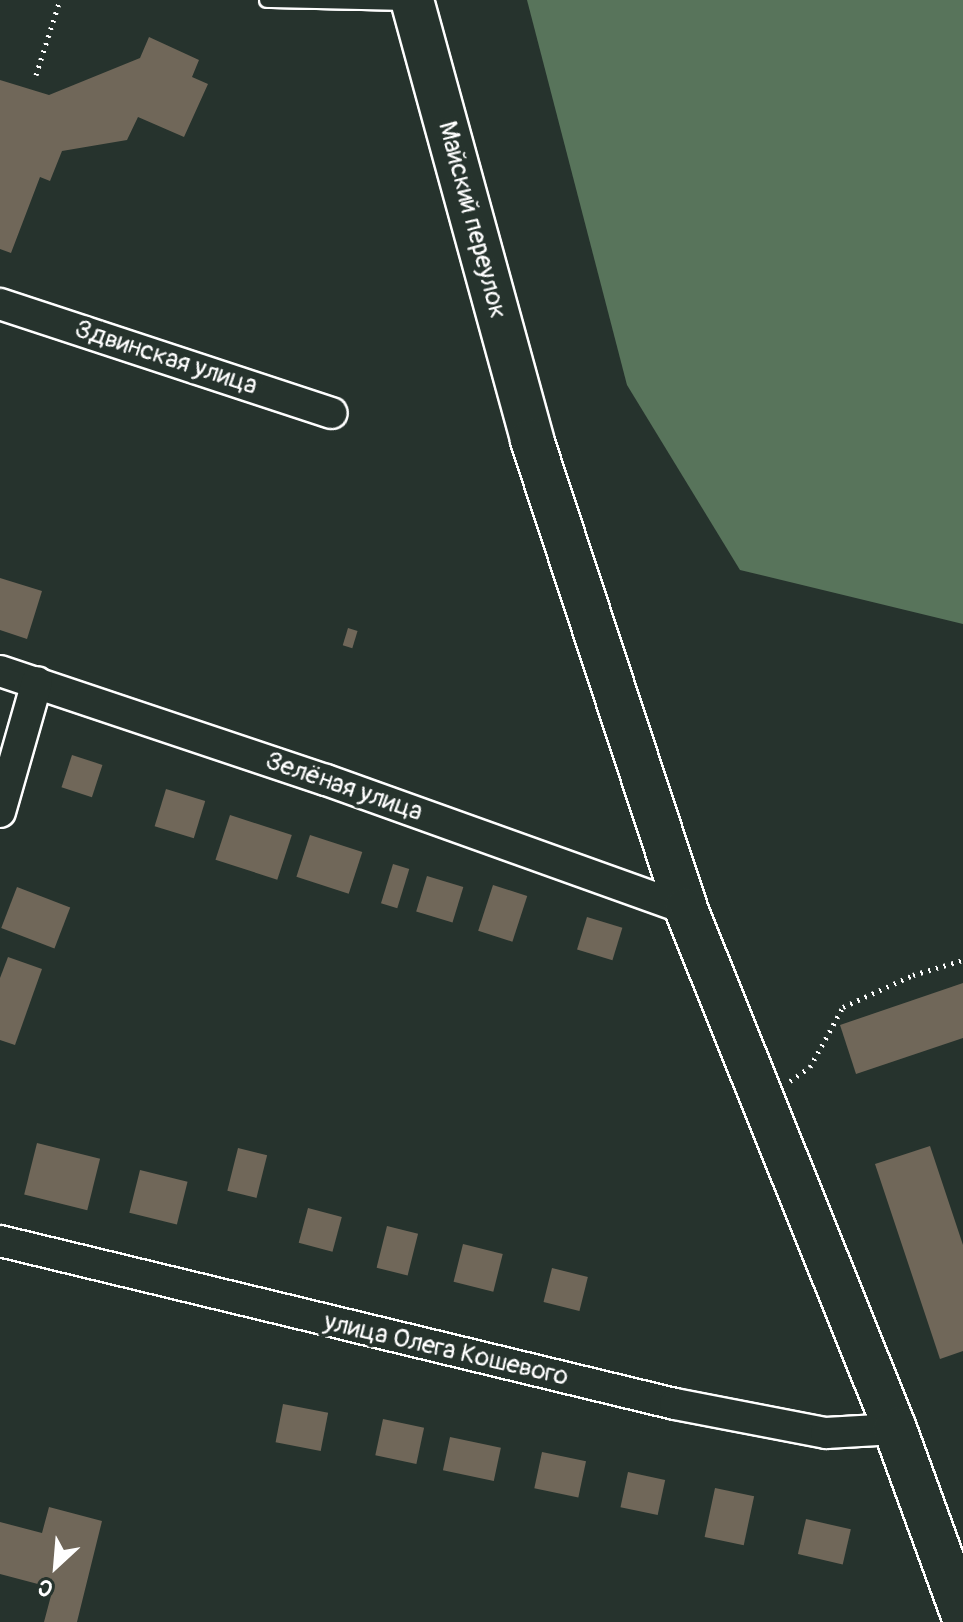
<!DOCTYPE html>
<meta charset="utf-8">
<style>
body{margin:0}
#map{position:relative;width:963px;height:1622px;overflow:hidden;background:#26332d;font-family:Pangolin,sans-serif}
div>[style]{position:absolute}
.green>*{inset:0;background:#58745b}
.building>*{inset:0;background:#706759;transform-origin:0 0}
.path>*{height:5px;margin-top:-2.5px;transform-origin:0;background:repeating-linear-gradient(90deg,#fff 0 2px,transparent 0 8px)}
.roads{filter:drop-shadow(2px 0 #fff) drop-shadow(-2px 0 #fff) drop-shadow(0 2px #fff) drop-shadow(0 -2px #fff)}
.lane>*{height:14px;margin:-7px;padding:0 7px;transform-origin:7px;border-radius:7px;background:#26332d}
.street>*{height:30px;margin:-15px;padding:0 15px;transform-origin:15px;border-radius:15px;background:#26332d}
.secondary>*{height:42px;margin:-21px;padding:0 21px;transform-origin:21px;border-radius:21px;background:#26332d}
span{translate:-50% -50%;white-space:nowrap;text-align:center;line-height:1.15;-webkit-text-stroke:8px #26332d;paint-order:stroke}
.street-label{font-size:26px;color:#fff}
.north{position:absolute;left:16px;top:1526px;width:80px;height:80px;-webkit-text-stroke:6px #26332d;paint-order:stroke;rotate:206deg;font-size:22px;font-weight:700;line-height:32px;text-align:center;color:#fff}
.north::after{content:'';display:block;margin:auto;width:28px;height:36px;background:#fff;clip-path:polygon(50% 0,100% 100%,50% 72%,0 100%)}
</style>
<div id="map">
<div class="green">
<i style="clip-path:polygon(527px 0,963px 0,963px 624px,740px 570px,627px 385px)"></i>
</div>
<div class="building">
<i style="clip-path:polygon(149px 37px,199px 60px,192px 77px,208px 84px,184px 137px,138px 117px,127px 140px,62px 151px,50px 181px,40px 177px,11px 253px,0 249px,0 80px,49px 95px,140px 58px)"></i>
<i style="clip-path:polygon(0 578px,42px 591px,27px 639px,0 630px)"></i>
<i style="left:348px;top:628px;width:10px;height:18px;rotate:17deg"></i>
<i style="left:72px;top:755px;width:32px;height:34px;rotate:18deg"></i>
<i style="left:166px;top:789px;width:41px;height:39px;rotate:17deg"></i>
<i style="left:230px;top:815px;width:65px;height:47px;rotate:18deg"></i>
<i style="left:310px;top:835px;width:55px;height:44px;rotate:18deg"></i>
<i style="left:393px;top:864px;width:17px;height:41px;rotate:17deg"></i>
<i style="left:427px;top:876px;width:38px;height:37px;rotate:17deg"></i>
<i style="left:493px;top:885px;width:36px;height:48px;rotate:18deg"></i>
<i style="left:17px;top:887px;width:57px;height:44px;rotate:21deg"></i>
<i style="left:587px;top:917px;width:37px;height:34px;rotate:17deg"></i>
<i style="clip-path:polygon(8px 957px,42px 969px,15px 1045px,0 1040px,0 978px)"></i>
<i style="clip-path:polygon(963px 983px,963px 1038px,856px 1074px,840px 1025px)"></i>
<i style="left:37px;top:1143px;width:65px;height:53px;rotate:14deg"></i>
<i style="clip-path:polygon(930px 1146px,963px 1245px,963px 1351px,940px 1359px,875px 1164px)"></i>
<i style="left:238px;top:1148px;width:30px;height:44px;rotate:14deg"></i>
<i style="left:140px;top:1170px;width:49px;height:44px;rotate:14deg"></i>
<i style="left:308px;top:1208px;width:35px;height:36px;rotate:15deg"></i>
<i style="left:387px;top:1226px;width:32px;height:43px;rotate:14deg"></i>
<i style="left:463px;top:1244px;width:41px;height:39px;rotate:14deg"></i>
<i style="left:552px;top:1268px;width:37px;height:35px;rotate:14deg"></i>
<i style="left:283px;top:1404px;width:46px;height:39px;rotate:11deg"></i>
<i style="left:383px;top:1419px;width:42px;height:37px;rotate:12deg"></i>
<i style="left:450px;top:1437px;width:52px;height:34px;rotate:12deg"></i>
<i style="left:542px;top:1452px;width:45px;height:37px;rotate:12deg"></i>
<i style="left:628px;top:1472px;width:38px;height:36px;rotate:12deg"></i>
<i style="left:715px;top:1488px;width:40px;height:50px;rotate:12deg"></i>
<i style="clip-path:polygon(49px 1507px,102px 1521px,77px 1622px,44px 1622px,53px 1588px,0 1574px,0 1522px,42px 1533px)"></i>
<i style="left:806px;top:1519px;width:46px;height:36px;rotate:13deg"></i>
</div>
<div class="path">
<i style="left:36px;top:75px;width:79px;rotate:-72.3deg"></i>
<i style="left:790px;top:1081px;width:24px;rotate:-35deg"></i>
<i style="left:810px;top:1067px;width:68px;rotate:-61.2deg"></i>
<i style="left:843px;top:1007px;width:77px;rotate:-24.6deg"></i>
<i style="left:913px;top:975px;width:52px;rotate:-16.7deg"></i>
</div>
<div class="roads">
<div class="lane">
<i style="left:267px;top:0;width:144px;rotate:1.2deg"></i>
</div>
<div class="street">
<i style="left:0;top:304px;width:349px;rotate:18.2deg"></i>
<i style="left:0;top:671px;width:344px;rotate:18.5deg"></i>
<i style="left:326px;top:780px;width:382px;rotate:19.7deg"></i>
<i style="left:0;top:812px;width:135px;rotate:-74.1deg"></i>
<i style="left:0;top:1241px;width:694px;rotate:13.58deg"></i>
<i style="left:675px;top:1404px;width:154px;rotate:10.9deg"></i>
<i style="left:826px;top:1433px;width:69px;rotate:-3.3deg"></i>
</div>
<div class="secondary">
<i style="left:412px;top:0;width:456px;rotate:74.7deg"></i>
<i style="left:532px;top:440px;width:494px;rotate:71.8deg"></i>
<i style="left:686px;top:909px;width:560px;rotate:68.1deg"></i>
<i style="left:895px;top:1429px;width:199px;rotate:70deg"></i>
</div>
</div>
<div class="street-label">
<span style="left:472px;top:220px;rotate:75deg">Майский переулок</span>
<span style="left:166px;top:358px;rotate:18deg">Здвинская улица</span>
<span style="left:344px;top:787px;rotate:19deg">Зелёная улица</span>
<span style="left:446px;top:1350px;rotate:13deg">улица Олега Кошевого</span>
</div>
<div class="north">С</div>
</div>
